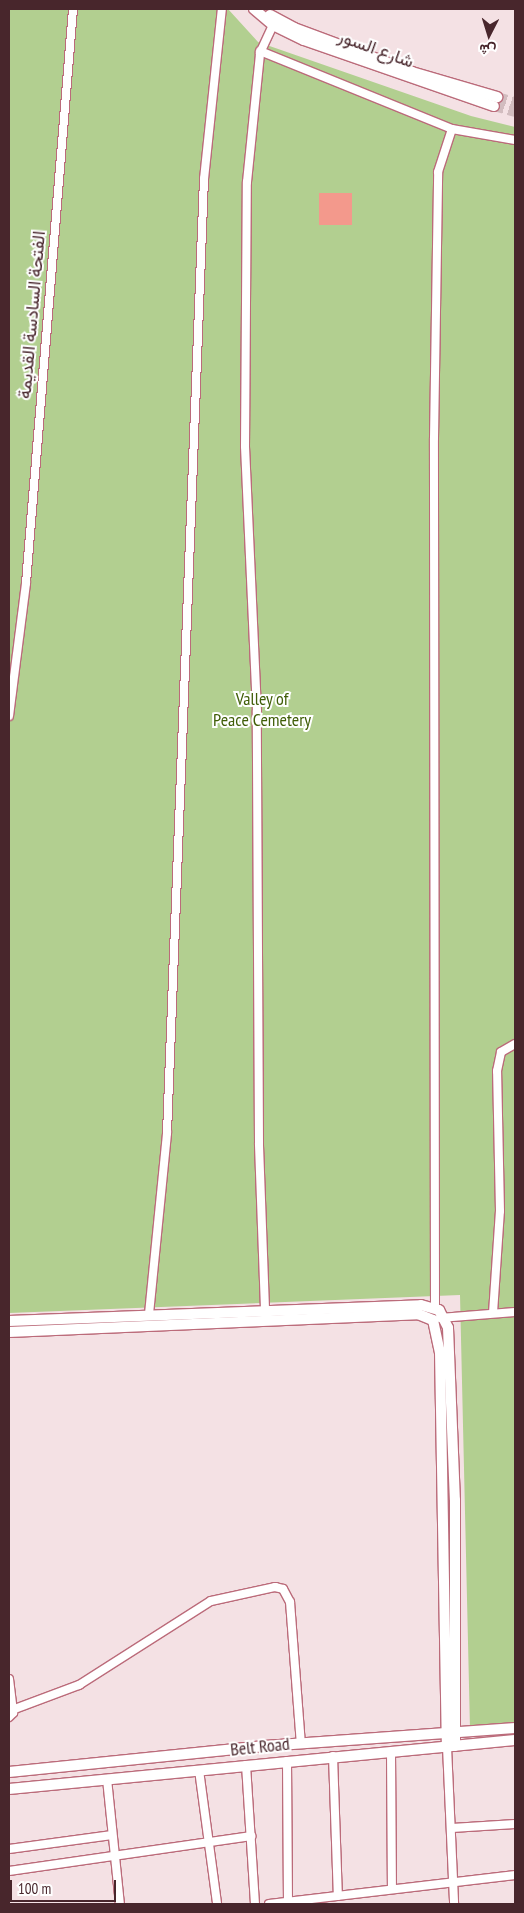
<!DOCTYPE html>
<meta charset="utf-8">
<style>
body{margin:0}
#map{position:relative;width:524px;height:1913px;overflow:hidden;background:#f4e1e4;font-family:"PT Sans Narrow",Vazirmatn,sans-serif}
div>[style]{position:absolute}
.green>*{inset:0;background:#b2cf90}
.building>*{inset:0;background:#f3998c;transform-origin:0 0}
.secondary-tunnel>*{height:10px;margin-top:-5px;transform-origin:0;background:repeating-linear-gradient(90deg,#d2bcbf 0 10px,transparent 0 15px)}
.roads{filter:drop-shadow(1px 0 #bb6b7a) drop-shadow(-1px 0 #bb6b7a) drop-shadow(0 1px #bb6b7a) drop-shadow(0 -1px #bb6b7a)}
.street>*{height:8px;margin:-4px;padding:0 4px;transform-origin:4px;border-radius:4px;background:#fff}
.secondary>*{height:10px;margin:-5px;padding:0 5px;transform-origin:5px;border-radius:5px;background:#fff}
span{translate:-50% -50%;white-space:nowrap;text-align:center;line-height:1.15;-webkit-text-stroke:4px #fff;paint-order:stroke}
.street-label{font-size:18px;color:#48262c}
.park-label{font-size:18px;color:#405e08}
.frame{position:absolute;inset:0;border:10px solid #48262c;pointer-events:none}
.north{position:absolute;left:464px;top:10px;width:50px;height:50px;-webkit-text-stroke:4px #fff;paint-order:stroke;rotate:185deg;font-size:14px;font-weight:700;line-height:20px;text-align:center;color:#48262c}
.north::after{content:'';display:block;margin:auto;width:18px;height:22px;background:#48262c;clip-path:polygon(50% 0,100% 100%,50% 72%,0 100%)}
.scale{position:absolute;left:10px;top:1880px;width:106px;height:22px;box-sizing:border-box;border:2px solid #48262c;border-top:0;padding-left:6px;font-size:15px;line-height:18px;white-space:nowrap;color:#48262c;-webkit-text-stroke:4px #fff;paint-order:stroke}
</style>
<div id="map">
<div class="green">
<i style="clip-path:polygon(9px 9px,228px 9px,258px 42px,471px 116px,515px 127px,515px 1723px,470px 1729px,460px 1295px,9px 1313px)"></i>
</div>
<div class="building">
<i style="left:352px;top:193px;width:32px;height:33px;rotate:90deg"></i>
</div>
<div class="secondary-tunnel">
<i style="left:497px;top:97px;width:19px;rotate:16deg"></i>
<i style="left:494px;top:106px;width:22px;rotate:16deg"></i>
</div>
<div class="roads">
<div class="street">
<i style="left:260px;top:51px;width:207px;rotate:22.1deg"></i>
<i style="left:9px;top:716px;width:134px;rotate:-82.7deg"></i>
<i style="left:26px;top:583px;width:576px;rotate:-85.32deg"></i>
<i style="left:435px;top:1308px;width:870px;rotate:-90.07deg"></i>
<i style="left:434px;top:438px;width:266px;rotate:-89.1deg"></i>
<i style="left:438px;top:172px;width:45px;rotate:-72deg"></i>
<i style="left:452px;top:129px;width:64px;rotate:9.9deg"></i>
<i style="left:265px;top:1309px;width:166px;rotate:-92.1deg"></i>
<i style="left:259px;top:1143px;width:432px;rotate:-90.3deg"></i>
<i style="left:257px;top:711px;width:265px;rotate:-92.6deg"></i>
<i style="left:245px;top:446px;width:264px;rotate:-89.6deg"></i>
<i style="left:247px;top:182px;width:130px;rotate:-84.2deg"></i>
<i style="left:260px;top:53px;width:31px;rotate:-65deg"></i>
<i style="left:493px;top:1313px;width:102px;rotate:-86.1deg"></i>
<i style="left:500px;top:1211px;width:140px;rotate:-91.2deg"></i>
<i style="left:497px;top:1071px;width:19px;rotate:-78deg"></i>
<i style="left:501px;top:1052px;width:16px;rotate:-30deg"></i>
<i style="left:149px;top:1314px;width:182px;rotate:-84.3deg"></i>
<i style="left:167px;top:1133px;width:955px;rotate:-87.78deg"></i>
<i style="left:204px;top:179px;width:171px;rotate:-84deg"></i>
<i style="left:440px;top:1318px;width:75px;rotate:-4.6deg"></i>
<i style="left:9px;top:1679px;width:34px;rotate:83deg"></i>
<i style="left:13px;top:1713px;width:6px;rotate:135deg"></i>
<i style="left:12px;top:1710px;width:72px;rotate:-20.5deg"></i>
<i style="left:79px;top:1685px;width:156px;rotate:-32.5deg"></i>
<i style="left:211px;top:1601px;width:66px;rotate:-12.3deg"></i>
<i style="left:275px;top:1587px;width:8px;rotate:14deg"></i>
<i style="left:283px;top:1589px;width:15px;rotate:62deg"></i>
<i style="left:290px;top:1602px;width:142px;rotate:85.6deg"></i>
<i style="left:447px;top:1747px;width:157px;rotate:87.4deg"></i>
<i style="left:391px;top:1752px;width:137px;rotate:89.6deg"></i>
<i style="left:333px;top:1756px;width:140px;rotate:88deg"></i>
<i style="left:287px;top:1761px;width:141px;rotate:89.6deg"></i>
<i style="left:246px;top:1765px;width:139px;rotate:86.3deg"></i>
<i style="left:199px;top:1770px;width:135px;rotate:82.3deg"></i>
<i style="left:107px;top:1779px;width:126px;rotate:84.1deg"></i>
<i style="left:452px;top:1828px;width:63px;rotate:-3.6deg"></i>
<i style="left:9px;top:1849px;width:104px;rotate:-7.7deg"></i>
<i style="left:9px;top:1871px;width:245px;rotate:-8.2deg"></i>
<i style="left:269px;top:1904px;width:248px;rotate:-6.7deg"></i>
</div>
<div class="secondary">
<i style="left:254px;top:9px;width:25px;rotate:40deg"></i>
<i style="left:273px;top:25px;width:34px;rotate:26deg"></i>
<i style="left:304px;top:40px;width:201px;rotate:19.2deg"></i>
<i style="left:270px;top:15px;width:27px;rotate:28deg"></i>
<i style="left:294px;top:28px;width:126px;rotate:20.4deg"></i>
<i style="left:412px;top:72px;width:89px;rotate:16.4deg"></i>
<i style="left:9px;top:1321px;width:412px;rotate:-2.2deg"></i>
<i style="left:421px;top:1305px;width:19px;rotate:16deg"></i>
<i style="left:439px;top:1310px;width:20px;rotate:63deg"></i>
<i style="left:448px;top:1328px;width:172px;rotate:87.7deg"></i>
<i style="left:455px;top:1500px;width:246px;rotate:90deg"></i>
<i style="left:9px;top:1332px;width:409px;rotate:-2.5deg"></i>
<i style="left:418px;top:1314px;width:16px;rotate:22deg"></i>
<i style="left:433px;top:1320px;width:33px;rotate:78deg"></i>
<i style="left:440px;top:1352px;width:395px;rotate:89deg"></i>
<i style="left:9px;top:1772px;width:257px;rotate:-5.8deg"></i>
<i style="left:265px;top:1746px;width:251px;rotate:-4.1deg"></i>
<i style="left:9px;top:1789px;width:508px;rotate:-5.53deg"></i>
</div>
</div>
<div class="street-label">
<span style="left:376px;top:49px;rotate:20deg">شارع السور</span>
<span style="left:32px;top:315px;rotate:-85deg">الفتحة السادسة القديمة</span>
<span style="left:260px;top:1747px;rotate:-6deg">Belt Road</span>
</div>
<div class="park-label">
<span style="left:262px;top:710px">Valley of<br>Peace Cemetery</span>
</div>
<div class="frame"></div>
<div class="north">ش</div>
<div class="scale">100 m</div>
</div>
